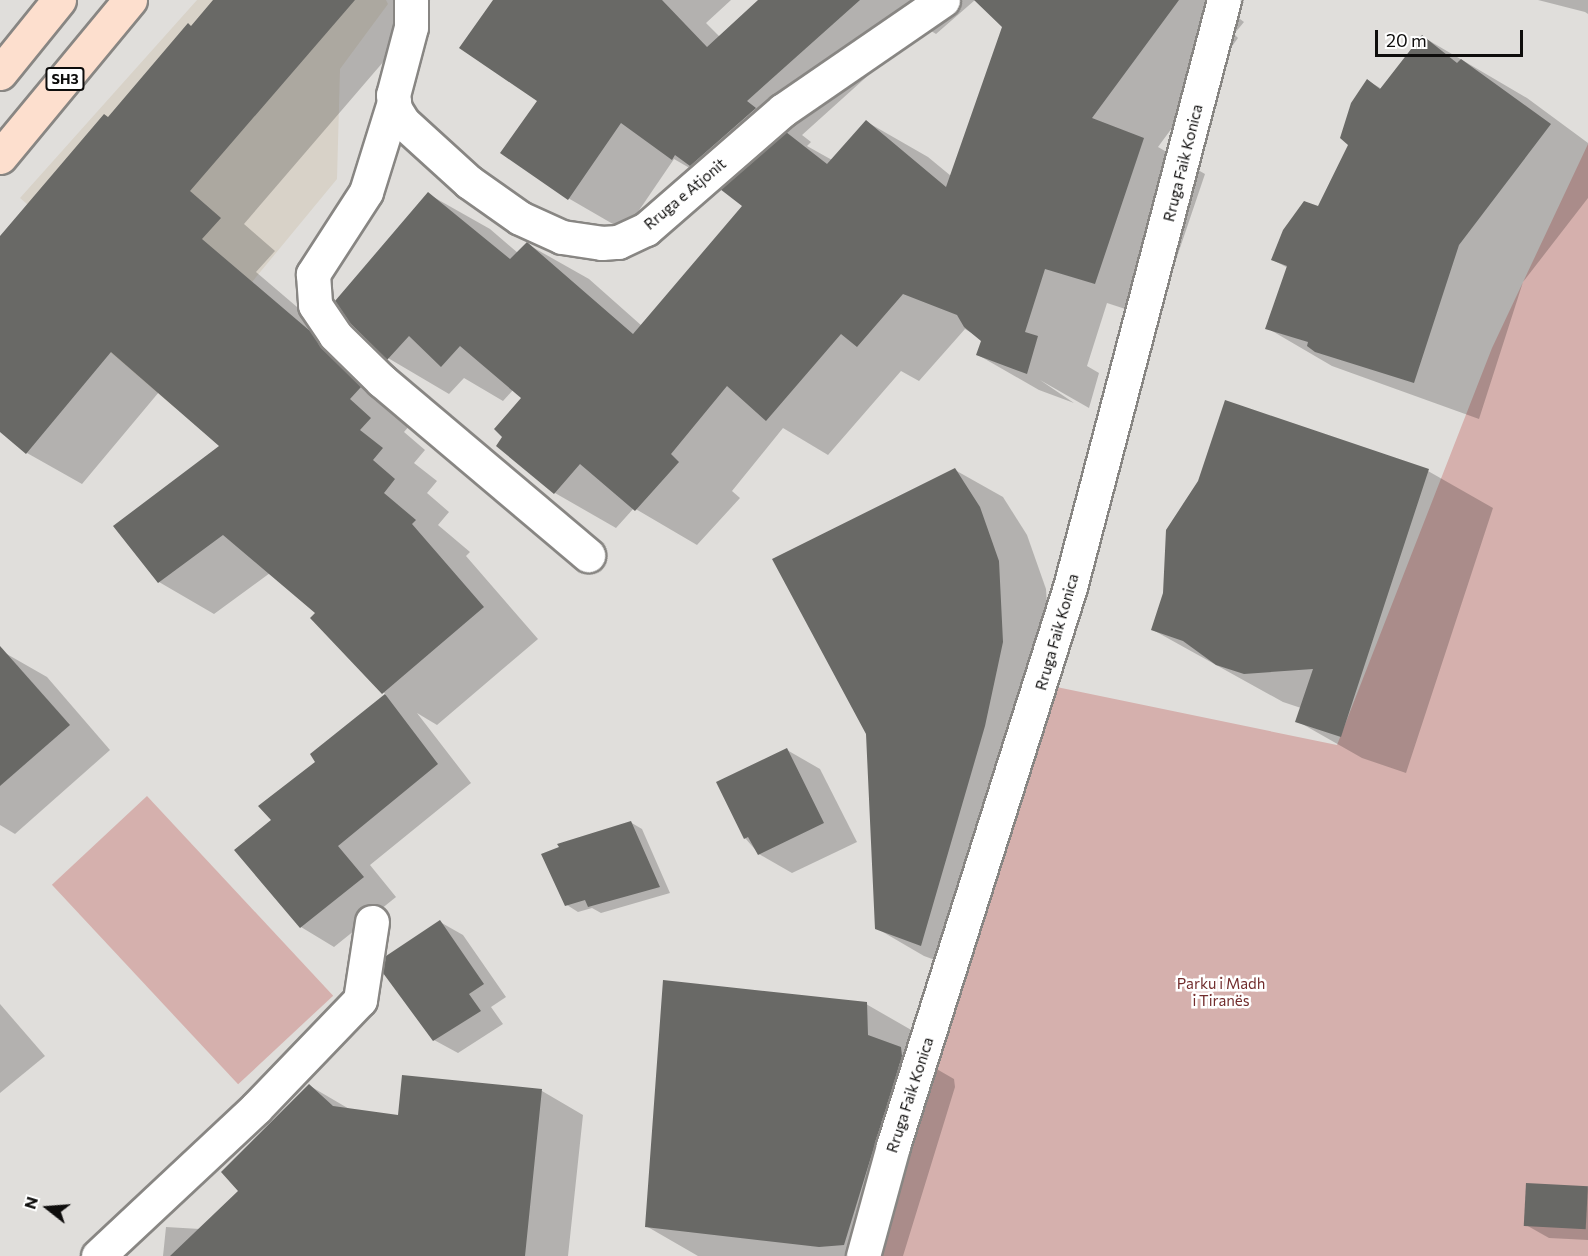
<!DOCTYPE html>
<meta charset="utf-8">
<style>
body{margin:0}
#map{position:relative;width:1588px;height:1256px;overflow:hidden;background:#e0dedb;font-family:Commissioner,sans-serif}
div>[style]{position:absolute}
.built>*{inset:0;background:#d8d2c8}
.green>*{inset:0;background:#d5b0ad;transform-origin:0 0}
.shadow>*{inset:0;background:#0003}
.building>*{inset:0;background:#696966;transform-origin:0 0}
.roads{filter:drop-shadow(2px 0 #888683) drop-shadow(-2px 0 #888683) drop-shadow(0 2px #888683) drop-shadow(0 -2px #888683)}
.minor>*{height:33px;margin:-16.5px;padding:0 16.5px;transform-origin:16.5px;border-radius:16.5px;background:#fff}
.major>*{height:33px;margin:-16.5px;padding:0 16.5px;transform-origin:16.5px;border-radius:16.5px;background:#fddfce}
span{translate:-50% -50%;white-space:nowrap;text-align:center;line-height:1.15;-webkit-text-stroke:5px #fff;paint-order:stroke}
.shield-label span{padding:2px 4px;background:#fff;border:2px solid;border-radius:4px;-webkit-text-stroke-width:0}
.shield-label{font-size:14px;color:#0e0d0c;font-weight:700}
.street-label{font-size:15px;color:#0e0d0c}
.park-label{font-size:15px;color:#712c2c}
.north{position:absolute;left:18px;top:1178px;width:60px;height:60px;-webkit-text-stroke:4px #fff;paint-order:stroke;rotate:287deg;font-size:16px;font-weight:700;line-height:24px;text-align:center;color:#0e0d0c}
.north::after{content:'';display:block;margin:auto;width:21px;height:27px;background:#0e0d0c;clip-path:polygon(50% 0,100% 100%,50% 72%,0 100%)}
.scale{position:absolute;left:1375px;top:30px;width:148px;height:27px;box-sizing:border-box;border:3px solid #0e0d0c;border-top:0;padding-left:8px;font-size:18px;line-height:21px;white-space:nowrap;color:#0e0d0c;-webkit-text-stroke:4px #fff;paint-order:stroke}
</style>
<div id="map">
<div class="built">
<i style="clip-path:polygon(197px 0,386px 0,388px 4px,340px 69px,337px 179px,252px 282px,269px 297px,175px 408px,95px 339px,132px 295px,20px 198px)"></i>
</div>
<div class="green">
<i style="clip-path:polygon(1588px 144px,1588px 1256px,863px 1256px,1042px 684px,1337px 745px,1492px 348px)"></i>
<i style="left:147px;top:796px;width:273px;height:130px;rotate:47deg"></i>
</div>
<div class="shadow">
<i style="clip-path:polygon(215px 0,401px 0,421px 18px,244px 224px,275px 251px,256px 272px,365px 365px,415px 419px,404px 432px,425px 450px,414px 463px,437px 481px,427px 493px,449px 512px,438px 525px,470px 552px,466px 556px,538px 639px,437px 725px,417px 713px,471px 783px,370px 865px,396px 897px,334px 947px,301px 927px,236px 850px,273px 821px,318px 762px,312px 755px,386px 695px,317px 613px,270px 573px,214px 614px,159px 582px,115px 526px,222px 446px,159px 392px,82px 484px,27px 453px,0 430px,0 240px)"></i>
<i style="clip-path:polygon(494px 0,731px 0,706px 23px,720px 37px,761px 0,975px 0,936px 34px,923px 26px,802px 135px,811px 142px,807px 146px,832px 160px,867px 122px,928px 157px,951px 176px,1004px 27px,1010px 0,1215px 0,1244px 22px,1234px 34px,1238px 38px,1158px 147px,1205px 174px,1156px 319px,1107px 303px,1087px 366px,1099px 373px,1089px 408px,1040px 380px,1074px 403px,1039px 390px,978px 355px,983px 340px,965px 329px,919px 381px,901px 371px,828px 455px,783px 428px,732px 491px,740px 498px,697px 545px,634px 508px,616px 528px,555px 493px,523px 398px,514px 389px,503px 401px,464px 378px,449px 394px,388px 358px,428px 194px,490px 229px,518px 253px,527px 244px,589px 279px,642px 326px,744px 206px,724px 188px,674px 159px,625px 231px,568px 198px,539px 101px)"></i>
<i style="clip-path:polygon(1538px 0,1588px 0,1588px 14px,1585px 12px)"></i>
<i style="clip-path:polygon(1423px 37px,1527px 98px,1588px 143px,1588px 198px,1523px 282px,1479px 419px,1332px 366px,1267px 328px,1288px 268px,1273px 260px,1318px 208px,1350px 145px,1368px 81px,1382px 89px)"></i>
<i style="clip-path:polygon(955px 470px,1003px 497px,1027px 535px,1046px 589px,1051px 670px,1032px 754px,968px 972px,924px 956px,876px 928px)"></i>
<i style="clip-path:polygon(1428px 471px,1493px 508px,1406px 773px,1362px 758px,1297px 721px,1301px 708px,1283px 702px,1153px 630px)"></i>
<i style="clip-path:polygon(5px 653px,47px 677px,110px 750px,15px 834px,0 825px,0 658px)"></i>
<i style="clip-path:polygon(787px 750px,820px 769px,857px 842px,792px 873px,759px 854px,745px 838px)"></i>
<i style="clip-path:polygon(630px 822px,642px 829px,670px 893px,601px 913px,592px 908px,578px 912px,567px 905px)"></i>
<i style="clip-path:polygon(440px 922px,463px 935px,506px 997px,491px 1007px,503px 1024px,458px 1053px,434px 1040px)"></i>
<i style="clip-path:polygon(0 1004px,45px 1056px,0 1093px)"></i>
<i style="clip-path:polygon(866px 1004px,920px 1035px,921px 1060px,954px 1079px,955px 1087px,903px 1256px,698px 1256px,646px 1226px)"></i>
<i style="clip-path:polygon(403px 1077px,542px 1091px,583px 1115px,568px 1256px,163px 1256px,166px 1227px,200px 1229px,240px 1191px,310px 1086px,351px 1110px,399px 1116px)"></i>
<i style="clip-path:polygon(1588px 1188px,1588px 1240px,1549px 1238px,1526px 1225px)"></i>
</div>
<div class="building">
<i style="clip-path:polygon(213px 0,355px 0,190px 191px,221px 218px,202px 239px,310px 331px,361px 387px,350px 399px,371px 418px,360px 430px,383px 448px,373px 460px,395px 479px,384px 493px,416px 520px,412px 524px,484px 607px,382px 694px,310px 618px,315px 613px,223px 535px,158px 583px,113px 526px,219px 446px,111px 352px,26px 454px,0 432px,0 236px,104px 114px,108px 117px,188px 23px,191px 26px)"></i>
<i style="clip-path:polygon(493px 0,662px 0,707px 47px,758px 0,860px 0,747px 101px,756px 108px,690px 166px,675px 155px,672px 160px,621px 123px,568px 200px,500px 153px,537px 101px,459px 48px)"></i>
<i style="clip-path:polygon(974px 0,1179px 0,1092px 118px,1144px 138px,1095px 284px,1045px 269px,1025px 332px,1038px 336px,1027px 374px,976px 355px,981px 341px,964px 327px,957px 315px,903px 294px,857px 347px,841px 334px,766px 421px,727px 386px,671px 454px,679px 462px,635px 511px,580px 464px,554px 494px,496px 446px,502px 437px,494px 429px,521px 398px,460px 346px,441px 367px,409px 336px,387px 360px,350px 323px,335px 301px,428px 192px,510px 259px,527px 242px,633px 334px,742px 206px,720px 189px,786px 132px,827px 164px,866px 120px,946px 187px,1002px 27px)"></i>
<i style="clip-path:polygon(1422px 35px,1457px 63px,1461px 59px,1551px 124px,1459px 245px,1414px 383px,1315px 352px,1307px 346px,1308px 342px,1265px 329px,1287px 266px,1271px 260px,1283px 230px,1304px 201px,1318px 206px,1348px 145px,1340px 138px,1351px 103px,1367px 79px,1380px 89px)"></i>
<i style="clip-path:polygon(1225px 400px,1429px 469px,1341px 737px,1295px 722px,1313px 669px,1244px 674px,1216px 665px,1183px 641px,1151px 630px,1163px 593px,1166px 530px,1198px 481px)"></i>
<i style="clip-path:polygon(955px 468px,980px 507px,999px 561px,1003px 642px,985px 726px,921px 946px,875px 929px,866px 734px,772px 559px)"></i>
<i style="clip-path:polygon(0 646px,70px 725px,0 786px)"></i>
<i style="clip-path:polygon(385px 694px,438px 764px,338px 846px,364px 877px,300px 928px,234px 850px,271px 820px,258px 806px,315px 762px,310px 754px)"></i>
<i style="clip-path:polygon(787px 748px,824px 823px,758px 855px,748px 837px,744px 839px,716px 782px)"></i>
<i style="clip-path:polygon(631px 821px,660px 887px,588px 907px,585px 900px,565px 906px,541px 854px,559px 847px,557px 844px)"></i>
<i style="clip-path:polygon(440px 920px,484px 984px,469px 994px,481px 1011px,433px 1041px,383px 973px,386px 956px)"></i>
<i style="clip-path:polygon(663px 980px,867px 1002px,868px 1035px,901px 1047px,902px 1056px,844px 1245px,819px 1247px,645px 1227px)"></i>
<i style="clip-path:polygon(402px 1075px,542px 1089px,525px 1256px,170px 1256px,238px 1191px,221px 1172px,309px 1084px,333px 1106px,398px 1115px)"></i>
<i style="left:1526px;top:1183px;width:62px;height:43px;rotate:3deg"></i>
</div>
<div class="roads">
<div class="minor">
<i style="left:411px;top:0;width:27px;rotate:90deg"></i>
<i style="left:411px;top:27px;width:70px;rotate:104.8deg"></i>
<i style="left:393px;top:95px;width:14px;rotate:82deg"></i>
<i style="left:395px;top:109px;width:15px;rotate:58deg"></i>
<i style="left:403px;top:122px;width:89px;rotate:42.3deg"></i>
<i style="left:469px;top:182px;width:62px;rotate:35.2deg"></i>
<i style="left:520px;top:218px;width:46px;rotate:24.3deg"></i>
<i style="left:562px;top:237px;width:40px;rotate:8.5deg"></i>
<i style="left:602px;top:243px;width:16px;rotate:-4deg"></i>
<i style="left:618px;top:242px;width:31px;rotate:-25deg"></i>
<i style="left:646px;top:229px;width:181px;rotate:-41deg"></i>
<i style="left:783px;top:110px;width:194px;rotate:-34.5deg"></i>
<i style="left:394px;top:102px;width:94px;rotate:107.3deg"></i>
<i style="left:366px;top:192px;width:98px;rotate:122.9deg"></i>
<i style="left:313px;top:274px;width:31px;rotate:86deg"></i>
<i style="left:315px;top:305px;width:36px;rotate:56deg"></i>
<i style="left:335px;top:335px;width:66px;rotate:44.4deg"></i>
<i style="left:382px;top:381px;width:270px;rotate:40.2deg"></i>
<i style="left:98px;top:1256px;width:216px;rotate:-43.1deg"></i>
<i style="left:256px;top:1108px;width:150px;rotate:-46.1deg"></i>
<i style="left:360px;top:1000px;width:79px;rotate:-81.3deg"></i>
<i style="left:863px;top:1256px;width:114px;rotate:-74.7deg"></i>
<i style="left:893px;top:1146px;width:586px;rotate:-72.43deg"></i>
<i style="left:1070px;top:587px;width:607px;rotate:-75.3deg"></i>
</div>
<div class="major">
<i style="left:0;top:73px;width:94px;rotate:-51.1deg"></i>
<i style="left:0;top:157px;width:204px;rotate:-50.4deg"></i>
</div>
</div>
<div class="shield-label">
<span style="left:65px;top:79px">SH3</span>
</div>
<div class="street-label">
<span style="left:1183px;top:163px;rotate:-76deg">Rruga Faik Konica</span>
<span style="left:685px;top:194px;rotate:-40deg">Rruga e Atjonit</span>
<span style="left:1057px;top:632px;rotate:-74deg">Rruga Faik Konica</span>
<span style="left:910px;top:1095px;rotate:-72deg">Rruga Faik Konica</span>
</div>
<div class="park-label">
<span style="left:1221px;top:992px">Parku i Madh<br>i Tiranës</span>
</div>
<div class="north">N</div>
<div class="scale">20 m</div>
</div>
